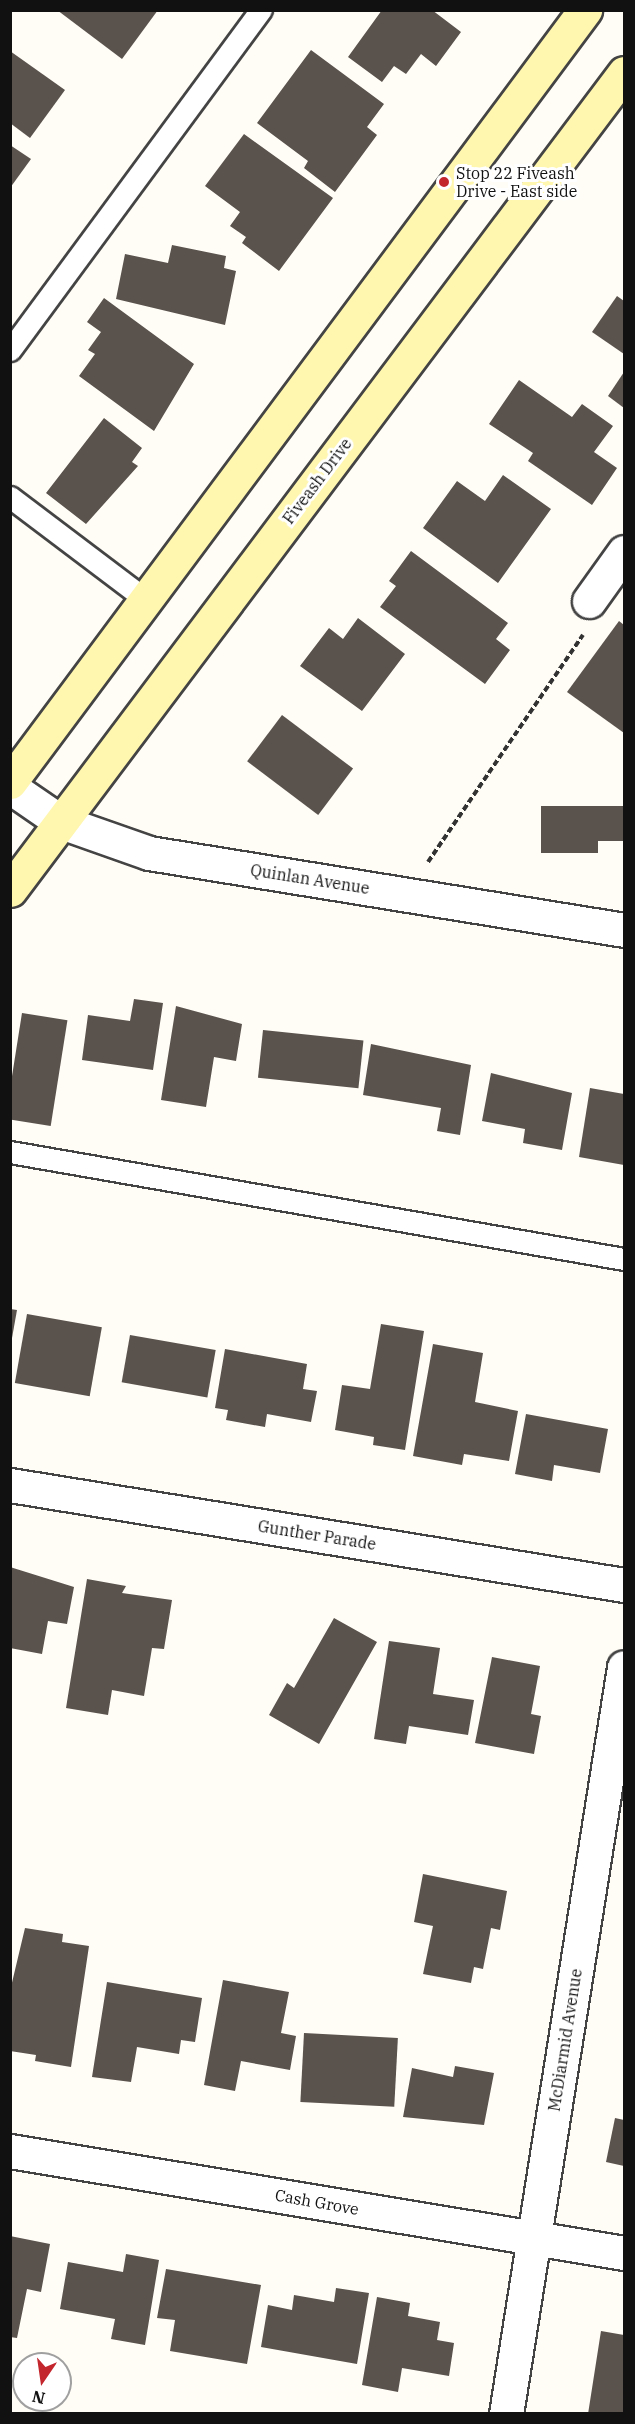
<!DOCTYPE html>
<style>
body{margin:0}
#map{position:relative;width:635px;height:2424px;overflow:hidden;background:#fffdf5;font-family:"IBM Plex Serif",serif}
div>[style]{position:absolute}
.building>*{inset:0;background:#5a524d;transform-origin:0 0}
.path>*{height:4px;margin-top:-2px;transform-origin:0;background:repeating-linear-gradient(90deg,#333 0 6px,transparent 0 9px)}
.roads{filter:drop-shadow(2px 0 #444) drop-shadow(-2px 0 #444) drop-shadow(0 2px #444) drop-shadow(0 -2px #444)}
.service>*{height:21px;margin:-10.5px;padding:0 10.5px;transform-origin:10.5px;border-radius:10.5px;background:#fff}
.minor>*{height:33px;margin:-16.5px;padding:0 16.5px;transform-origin:16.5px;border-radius:16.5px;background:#fff}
.tertiary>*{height:33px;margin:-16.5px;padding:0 16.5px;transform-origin:16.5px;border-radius:16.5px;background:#fff}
.secondary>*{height:33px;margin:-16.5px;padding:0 16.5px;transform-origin:16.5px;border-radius:16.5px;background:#fff6b0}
.dots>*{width:16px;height:16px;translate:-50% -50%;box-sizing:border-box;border:3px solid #fff;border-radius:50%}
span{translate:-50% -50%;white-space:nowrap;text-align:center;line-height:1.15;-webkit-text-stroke:6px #fff;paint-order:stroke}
.poi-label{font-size:16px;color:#111}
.left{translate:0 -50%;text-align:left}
.street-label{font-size:16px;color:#111}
.frame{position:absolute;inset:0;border:12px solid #111;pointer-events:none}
.north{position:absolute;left:12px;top:2352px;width:60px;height:60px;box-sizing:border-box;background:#fff;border:2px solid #a0a0a0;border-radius:50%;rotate:193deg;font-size:16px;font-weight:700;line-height:24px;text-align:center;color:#111}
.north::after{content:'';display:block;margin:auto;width:21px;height:27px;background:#c4262e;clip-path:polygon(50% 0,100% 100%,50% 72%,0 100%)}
</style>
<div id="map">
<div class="building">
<i style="clip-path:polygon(57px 10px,158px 10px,122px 59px)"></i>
<i style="clip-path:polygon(382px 10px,432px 10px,461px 32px,436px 66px,421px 54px,406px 74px,394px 66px,382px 82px,348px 57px)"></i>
<i style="clip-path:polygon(311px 50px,384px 104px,367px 127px,377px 135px,335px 192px,304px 168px,308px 161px,257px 123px)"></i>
<i style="clip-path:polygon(10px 51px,65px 90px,30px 138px,10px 123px)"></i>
<i style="clip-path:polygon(244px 134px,333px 198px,279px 271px,242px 243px,246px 237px,230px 226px,240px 212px,205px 186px)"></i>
<i style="clip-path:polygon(10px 145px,31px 159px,10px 188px)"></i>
<i style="clip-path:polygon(172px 245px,226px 256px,224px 268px,236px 271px,225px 325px,116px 299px,125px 254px,168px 263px)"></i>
<i style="clip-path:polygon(617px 296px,624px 301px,624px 354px,592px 332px)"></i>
<i style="clip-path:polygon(104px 298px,194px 364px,154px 431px,79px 376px,95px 354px,88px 350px,101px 332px,87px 322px)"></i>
<i style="clip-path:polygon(624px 372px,624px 408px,608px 396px)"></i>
<i style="clip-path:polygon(519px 380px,572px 417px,582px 404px,613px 426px,594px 452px,617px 468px,592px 505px,528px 461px,533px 453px,489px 424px)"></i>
<i style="clip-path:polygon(104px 418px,142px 448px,132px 462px,138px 466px,86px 524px,46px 493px)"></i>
<i style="clip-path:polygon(503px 475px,551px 509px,498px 583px,423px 528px,457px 481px,485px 501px)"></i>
<i style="clip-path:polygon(411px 551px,508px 623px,496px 639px,510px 650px,485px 684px,380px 607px,396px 586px,389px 581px)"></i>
<i style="clip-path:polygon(358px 618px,405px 654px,362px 711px,300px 666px,329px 628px,343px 639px)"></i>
<i style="clip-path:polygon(619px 621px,624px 625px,624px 733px,567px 692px)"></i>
<i style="left:282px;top:715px;width:89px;height:58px;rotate:37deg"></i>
<i style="clip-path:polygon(541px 806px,624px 806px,624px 841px,598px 841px,598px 853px,541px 853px)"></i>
<i style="clip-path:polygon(134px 999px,163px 1003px,153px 1070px,82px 1060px,88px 1015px,130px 1021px)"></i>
<i style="clip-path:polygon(176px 1006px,242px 1024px,236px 1061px,214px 1057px,206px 1107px,161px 1100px)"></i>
<i style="left:22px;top:1013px;width:46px;height:107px;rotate:9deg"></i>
<i style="left:263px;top:1030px;width:101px;height:48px;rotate:6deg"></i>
<i style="clip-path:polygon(371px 1044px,471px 1065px,460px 1135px,437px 1131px,441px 1108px,363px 1095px)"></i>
<i style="clip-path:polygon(491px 1073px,572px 1093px,562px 1150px,523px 1143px,525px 1129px,482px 1121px)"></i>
<i style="clip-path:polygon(590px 1088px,624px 1094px,624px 1165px,579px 1157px)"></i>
<i style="clip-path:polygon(10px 1309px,17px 1310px,12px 1338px,10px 1338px)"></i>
<i style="left:27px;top:1314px;width:76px;height:70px;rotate:10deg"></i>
<i style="clip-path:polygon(381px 1324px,424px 1331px,405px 1450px,373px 1445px,374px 1437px,335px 1430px,342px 1385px,370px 1389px)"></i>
<i style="left:130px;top:1335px;width:87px;height:48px;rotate:10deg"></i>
<i style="clip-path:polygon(433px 1344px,483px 1353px,475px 1402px,518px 1411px,509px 1461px,464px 1454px,462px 1465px,413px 1456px)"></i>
<i style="clip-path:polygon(225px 1349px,307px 1364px,303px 1389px,317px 1391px,311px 1422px,267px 1414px,265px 1427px,226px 1420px,228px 1410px,215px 1408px)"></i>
<i style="clip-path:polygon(526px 1414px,608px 1429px,600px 1473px,554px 1465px,552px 1481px,515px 1474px)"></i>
<i style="clip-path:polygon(10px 1567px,74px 1587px,67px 1624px,48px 1621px,42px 1654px,10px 1648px)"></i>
<i style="clip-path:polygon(87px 1579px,126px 1586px,122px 1593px,172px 1600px,164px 1649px,152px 1648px,144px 1696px,112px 1690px,108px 1715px,66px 1708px)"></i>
<i style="clip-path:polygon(334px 1618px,377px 1642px,319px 1744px,269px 1715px,287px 1683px,294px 1688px)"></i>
<i style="clip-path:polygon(389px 1641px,440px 1648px,433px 1694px,474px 1700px,468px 1735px,409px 1726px,406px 1744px,374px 1739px)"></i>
<i style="clip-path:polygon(492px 1657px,540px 1666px,531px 1714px,541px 1716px,534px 1754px,475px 1743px)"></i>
<i style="clip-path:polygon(423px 1874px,507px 1891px,500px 1930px,491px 1928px,483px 1969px,474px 1967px,471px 1983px,423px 1974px,433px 1926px,414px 1922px)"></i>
<i style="clip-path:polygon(25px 1928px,63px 1934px,62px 1942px,89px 1946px,71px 2067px,35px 2061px,36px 2055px,10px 2051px,10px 1991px)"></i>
<i style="clip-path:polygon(223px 1980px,289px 1992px,281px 2033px,296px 2036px,290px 2070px,241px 2061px,235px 2091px,204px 2085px)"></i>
<i style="clip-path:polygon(107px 1982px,202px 1998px,195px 2042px,181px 2040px,179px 2054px,137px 2047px,131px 2082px,92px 2077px)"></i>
<i style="left:304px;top:2033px;width:94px;height:69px;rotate:3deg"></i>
<i style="clip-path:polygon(455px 2066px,494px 2073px,484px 2125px,403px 2117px,412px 2068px,453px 2077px)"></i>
<i style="clip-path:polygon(615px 2118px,624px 2120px,624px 2166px,606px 2162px)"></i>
<i style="clip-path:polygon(10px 2236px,50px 2244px,41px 2292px,27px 2289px,17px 2338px,10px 2337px)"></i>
<i style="clip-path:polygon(126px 2254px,159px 2260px,145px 2345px,111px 2339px,115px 2319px,60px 2309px,68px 2262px,123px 2272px)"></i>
<i style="clip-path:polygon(166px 2269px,261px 2285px,247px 2364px,170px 2351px,175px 2320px,157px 2318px)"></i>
<i style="clip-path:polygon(336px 2288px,369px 2293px,357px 2364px,261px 2347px,268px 2305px,292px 2310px,294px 2295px,334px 2302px)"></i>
<i style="clip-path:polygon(377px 2297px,410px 2303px,408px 2316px,440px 2322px,437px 2340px,454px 2343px,449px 2376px,402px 2368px,398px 2392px,362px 2385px)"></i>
<i style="clip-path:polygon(601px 2331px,624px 2335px,624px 2414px,588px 2414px)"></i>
</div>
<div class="path">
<i style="left:428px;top:862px;width:275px;rotate:-55.7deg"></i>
</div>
<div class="roads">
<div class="service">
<i style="left:10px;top:350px;width:423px;rotate:-53.6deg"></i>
<i style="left:10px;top:497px;width:171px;rotate:37.1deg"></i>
<i style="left:10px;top:1152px;width:623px;rotate:9.89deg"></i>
</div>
<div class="minor">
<i style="left:589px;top:601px;width:60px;rotate:-54.5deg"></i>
<i style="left:10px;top:1485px;width:622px;rotate:9.25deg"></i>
<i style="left:10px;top:2151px;width:622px;rotate:9.43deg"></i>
<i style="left:506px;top:2414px;width:756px;rotate:-81.02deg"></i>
</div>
<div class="tertiary">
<i style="left:10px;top:787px;width:62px;rotate:34.5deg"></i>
<i style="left:61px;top:822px;width:93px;rotate:19.4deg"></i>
<i style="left:149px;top:853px;width:481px;rotate:9.2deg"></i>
</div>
<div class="secondary">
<i style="left:10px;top:782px;width:963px;rotate:-53.32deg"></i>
<i style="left:10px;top:890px;width:1022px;rotate:-53.07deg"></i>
</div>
</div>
<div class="dots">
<i style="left:444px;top:182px;background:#c4262e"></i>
</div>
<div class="poi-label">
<span class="left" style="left:456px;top:182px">Stop 22 Fiveash<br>Drive - East side</span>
</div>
<div class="street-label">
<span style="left:317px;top:481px;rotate:-53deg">Fiveash Drive</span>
<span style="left:310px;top:879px;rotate:9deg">Quinlan Avenue</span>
<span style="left:317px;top:1535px;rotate:9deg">Gunther Parade</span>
<span style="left:565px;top:2040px;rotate:-81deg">McDiarmid Avenue</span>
<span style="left:317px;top:2202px;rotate:10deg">Cash Grove</span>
</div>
<div class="frame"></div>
<div class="north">N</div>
</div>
